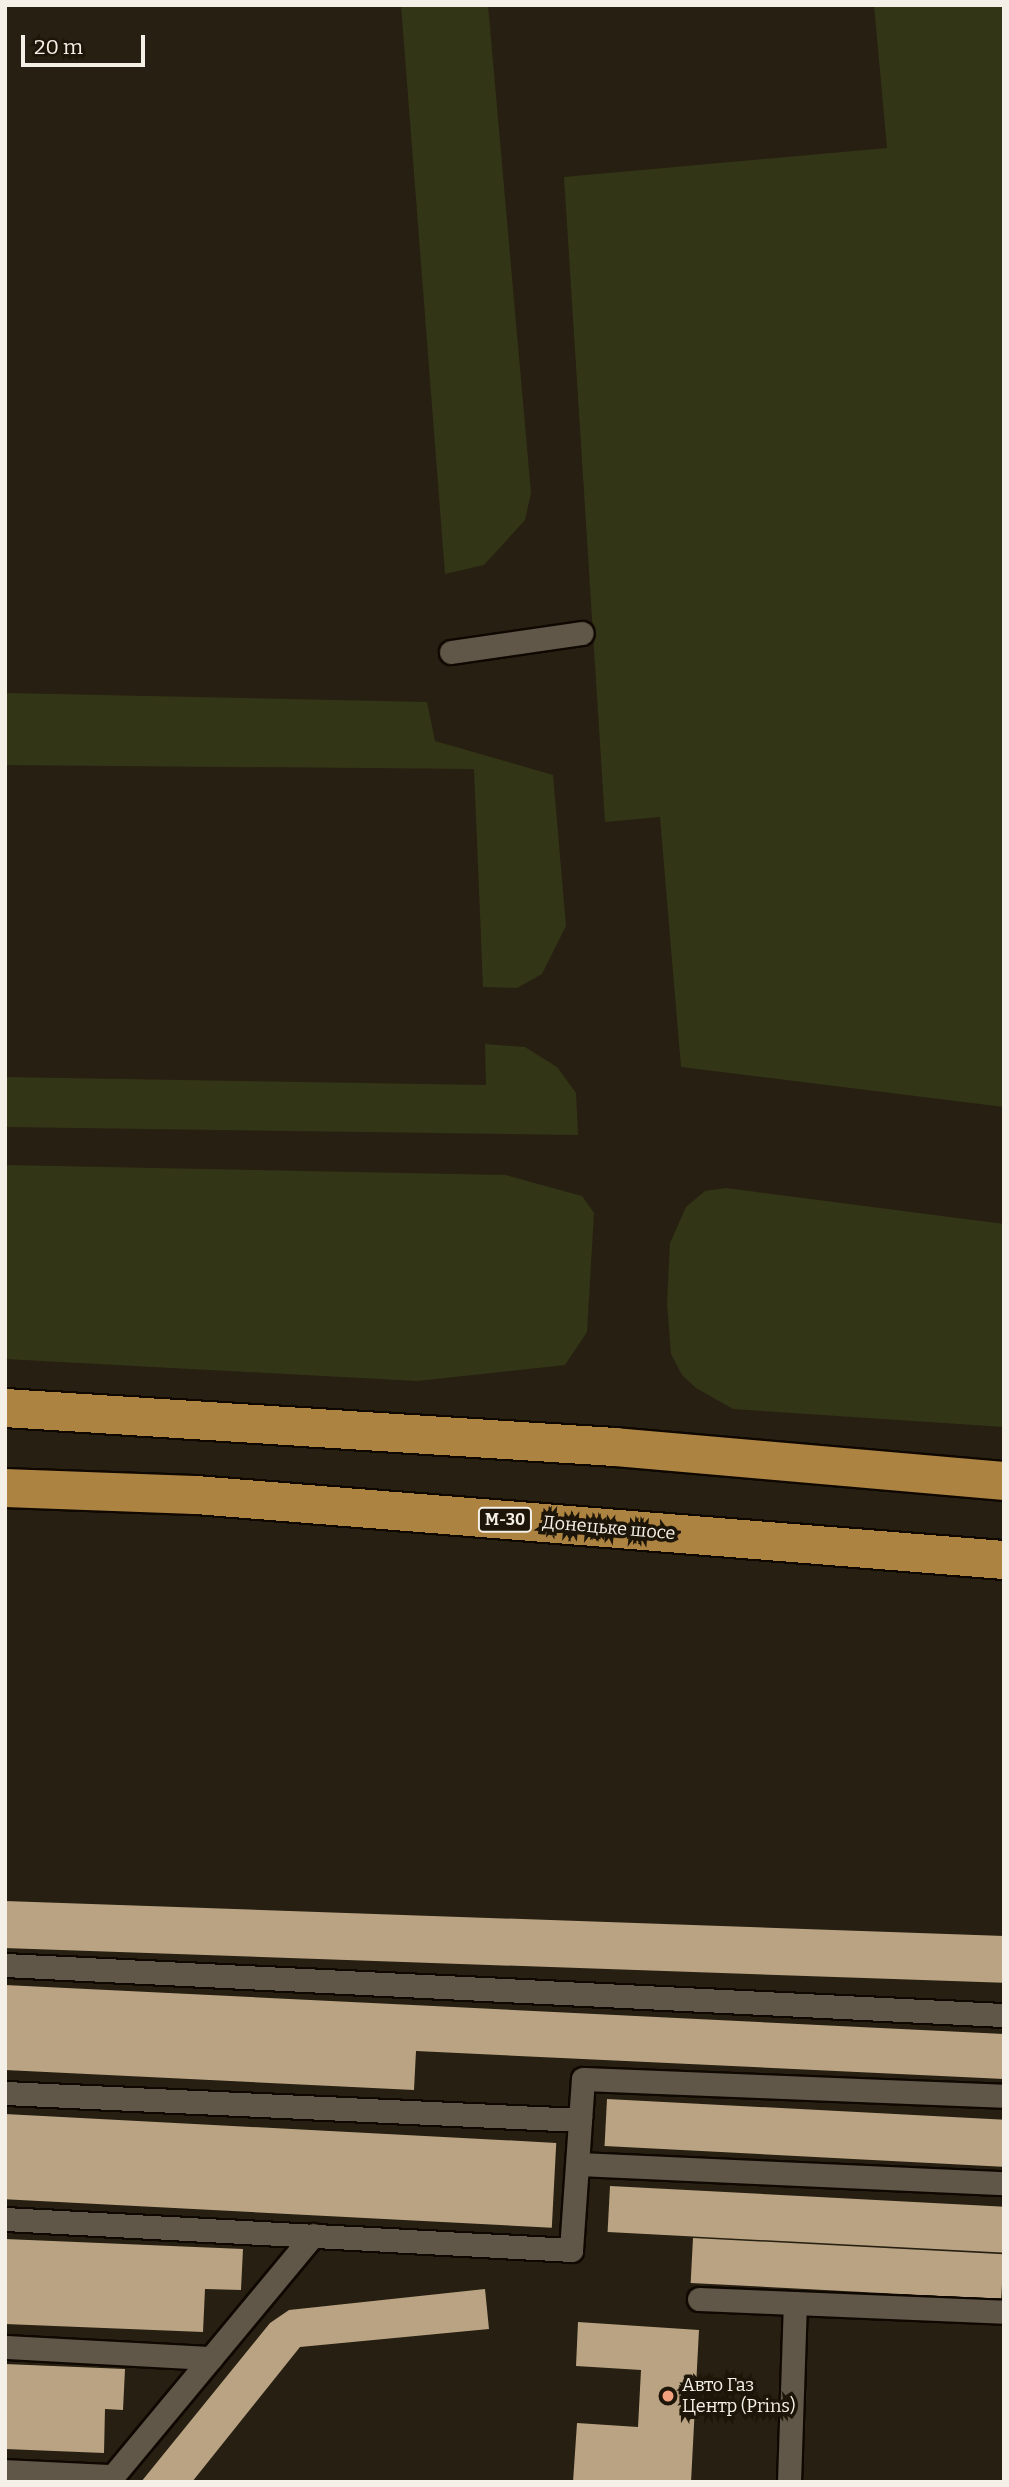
<!DOCTYPE html>
<meta charset="utf-8">
<style>
body{margin:0}
#map{position:relative;width:1009px;height:2487px;overflow:hidden;background:#271f11;font-family:Bitter,serif}
div>[style]{position:absolute}
.green>*{inset:0;background:#333517}
.building>*{inset:0;background:#b9a383;transform-origin:0 0}
.roads{filter:drop-shadow(2px 0 #0f0801) drop-shadow(-2px 0 #0f0801) drop-shadow(0 2px #0f0801) drop-shadow(0 -2px #0f0801)}
.lane>*{height:23px;margin:-11.5px;padding:0 11.5px;transform-origin:11.5px;border-radius:11.5px;background:#605748}
.highway>*{height:38px;margin:-19px;padding:0 19px;transform-origin:19px;border-radius:19px;background:#ad8342}
.dots>*{width:19px;height:19px;translate:-50% -50%;box-sizing:border-box;border:4px solid #1d1608;border-radius:50%}
span{translate:-50% -50%;white-space:nowrap;text-align:center;line-height:1.15;-webkit-text-stroke:7px #1d1608;paint-order:stroke}
.shield-label span{padding:2px 5px;background:#1d1608;border:2px solid;border-radius:5px;-webkit-text-stroke-width:0}
.shield-label{font-size:16px;color:#f5f0e7;font-weight:700}
.street-label{font-size:18px;color:#f5f0e7}
.poi-label{font-size:18px;color:#f5f0e7}
.left{translate:0 -50%;text-align:left}
.frame{position:absolute;inset:0;border:7px solid #f5f0e7;pointer-events:none}
.scale{position:absolute;left:21px;top:35px;width:124px;height:32px;box-sizing:border-box;border:4px solid #f5f0e7;border-top:0;padding-left:9px;font-size:21px;line-height:24px;white-space:nowrap;color:#f5f0e7;-webkit-text-stroke:5px #1d1608;paint-order:stroke}
</style>
<div id="map">
<div class="green">
<i style="clip-path:polygon(401px 5px,488px 5px,531px 493px,525px 520px,484px 565px,445px 574px)"></i>
<i style="clip-path:polygon(874px 5px,1004px 5px,1004px 1107px,681px 1067px,660px 817px,605px 822px,564px 177px,887px 148px)"></i>
<i style="clip-path:polygon(5px 693px,427px 702px,435px 741px,553px 775px,566px 926px,542px 974px,517px 988px,483px 987px,474px 769px,5px 765px)"></i>
<i style="clip-path:polygon(485px 1044px,525px 1047px,557px 1067px,576px 1093px,578px 1135px,5px 1127px,5px 1077px,486px 1085px)"></i>
<i style="clip-path:polygon(5px 1165px,505px 1175px,582px 1196px,594px 1213px,587px 1332px,565px 1365px,417px 1381px,5px 1359px)"></i>
<i style="clip-path:polygon(726px 1188px,1004px 1224px,1004px 1427px,733px 1409px,696px 1388px,682px 1375px,671px 1354px,667px 1303px,670px 1243px,686px 1207px,705px 1191px)"></i>
</div>
<div class="building">
<i style="left:5px;top:1901px;width:1000px;height:47px;rotate:2deg"></i>
<i style="clip-path:polygon(5px 1985px,1004px 2034px,1004px 2079px,416px 2051px,414px 2090px,5px 2070px)"></i>
<i style="left:607px;top:2099px;width:398px;height:47px;rotate:3deg"></i>
<i style="left:5px;top:2114px;width:552px;height:85px;rotate:3deg"></i>
<i style="left:610px;top:2186px;width:395px;height:46px;rotate:3deg"></i>
<i style="left:693px;top:2238px;width:311px;height:45px;rotate:3deg"></i>
<i style="clip-path:polygon(5px 2239px,243px 2249px,241px 2290px,205px 2289px,203px 2332px,5px 2324px)"></i>
<i style="clip-path:polygon(485px 2289px,489px 2329px,300px 2347px,192px 2482px,141px 2482px,270px 2323px,289px 2310px)"></i>
<i style="clip-path:polygon(578px 2322px,699px 2330px,691px 2482px,573px 2482px,577px 2423px,638px 2427px,641px 2370px,576px 2366px)"></i>
<i style="clip-path:polygon(5px 2364px,125px 2369px,123px 2410px,105px 2409px,104px 2453px,5px 2449px)"></i>
</div>
<div class="roads">
<div class="lane">
<i style="left:451px;top:652px;width:132px;rotate:-8.3deg"></i>
<i style="left:5px;top:1965px;width:1000px;rotate:2.87deg"></i>
<i style="left:5px;top:2093px;width:576px;rotate:2.69deg"></i>
<i style="left:579px;top:2164px;width:425px;rotate:2.6deg"></i>
<i style="left:5px;top:2219px;width:567px;rotate:3.13deg"></i>
<i style="left:571px;top:2250px;width:171px;rotate:-86deg"></i>
<i style="left:583px;top:2079px;width:421px;rotate:2.3deg"></i>
<i style="left:699px;top:2299px;width:305px;rotate:2.4deg"></i>
<i style="left:5px;top:2347px;width:206px;rotate:3.1deg"></i>
<i style="left:5px;top:2471px;width:108px;rotate:2.7deg"></i>
<i style="left:108px;top:2482px;width:321px;rotate:-50.3deg"></i>
<i style="left:789px;top:2482px;width:179px;rotate:-88.1deg"></i>
</div>
<div class="highway">
<i style="left:5px;top:1408px;width:611px;rotate:3.66deg"></i>
<i style="left:615px;top:1447px;width:390px;rotate:5deg"></i>
<i style="left:5px;top:1488px;width:191px;rotate:2.1deg"></i>
<i style="left:196px;top:1495px;width:811px;rotate:4.6deg"></i>
</div>
</div>
<div class="dots">
<i style="left:668px;top:2396px;background:#f1a17d"></i>
</div>
<div class="shield-label">
<span style="left:505px;top:1520px">М-30</span>
</div>
<div class="street-label">
<span style="left:609px;top:1528px;rotate:5deg">Донецьке шосе</span>
</div>
<div class="poi-label">
<span class="left" style="left:682px;top:2396px">Авто Газ<br>Центр (Prins)</span>
</div>
<div class="frame"></div>
<div class="scale">20 m</div>
</div>
